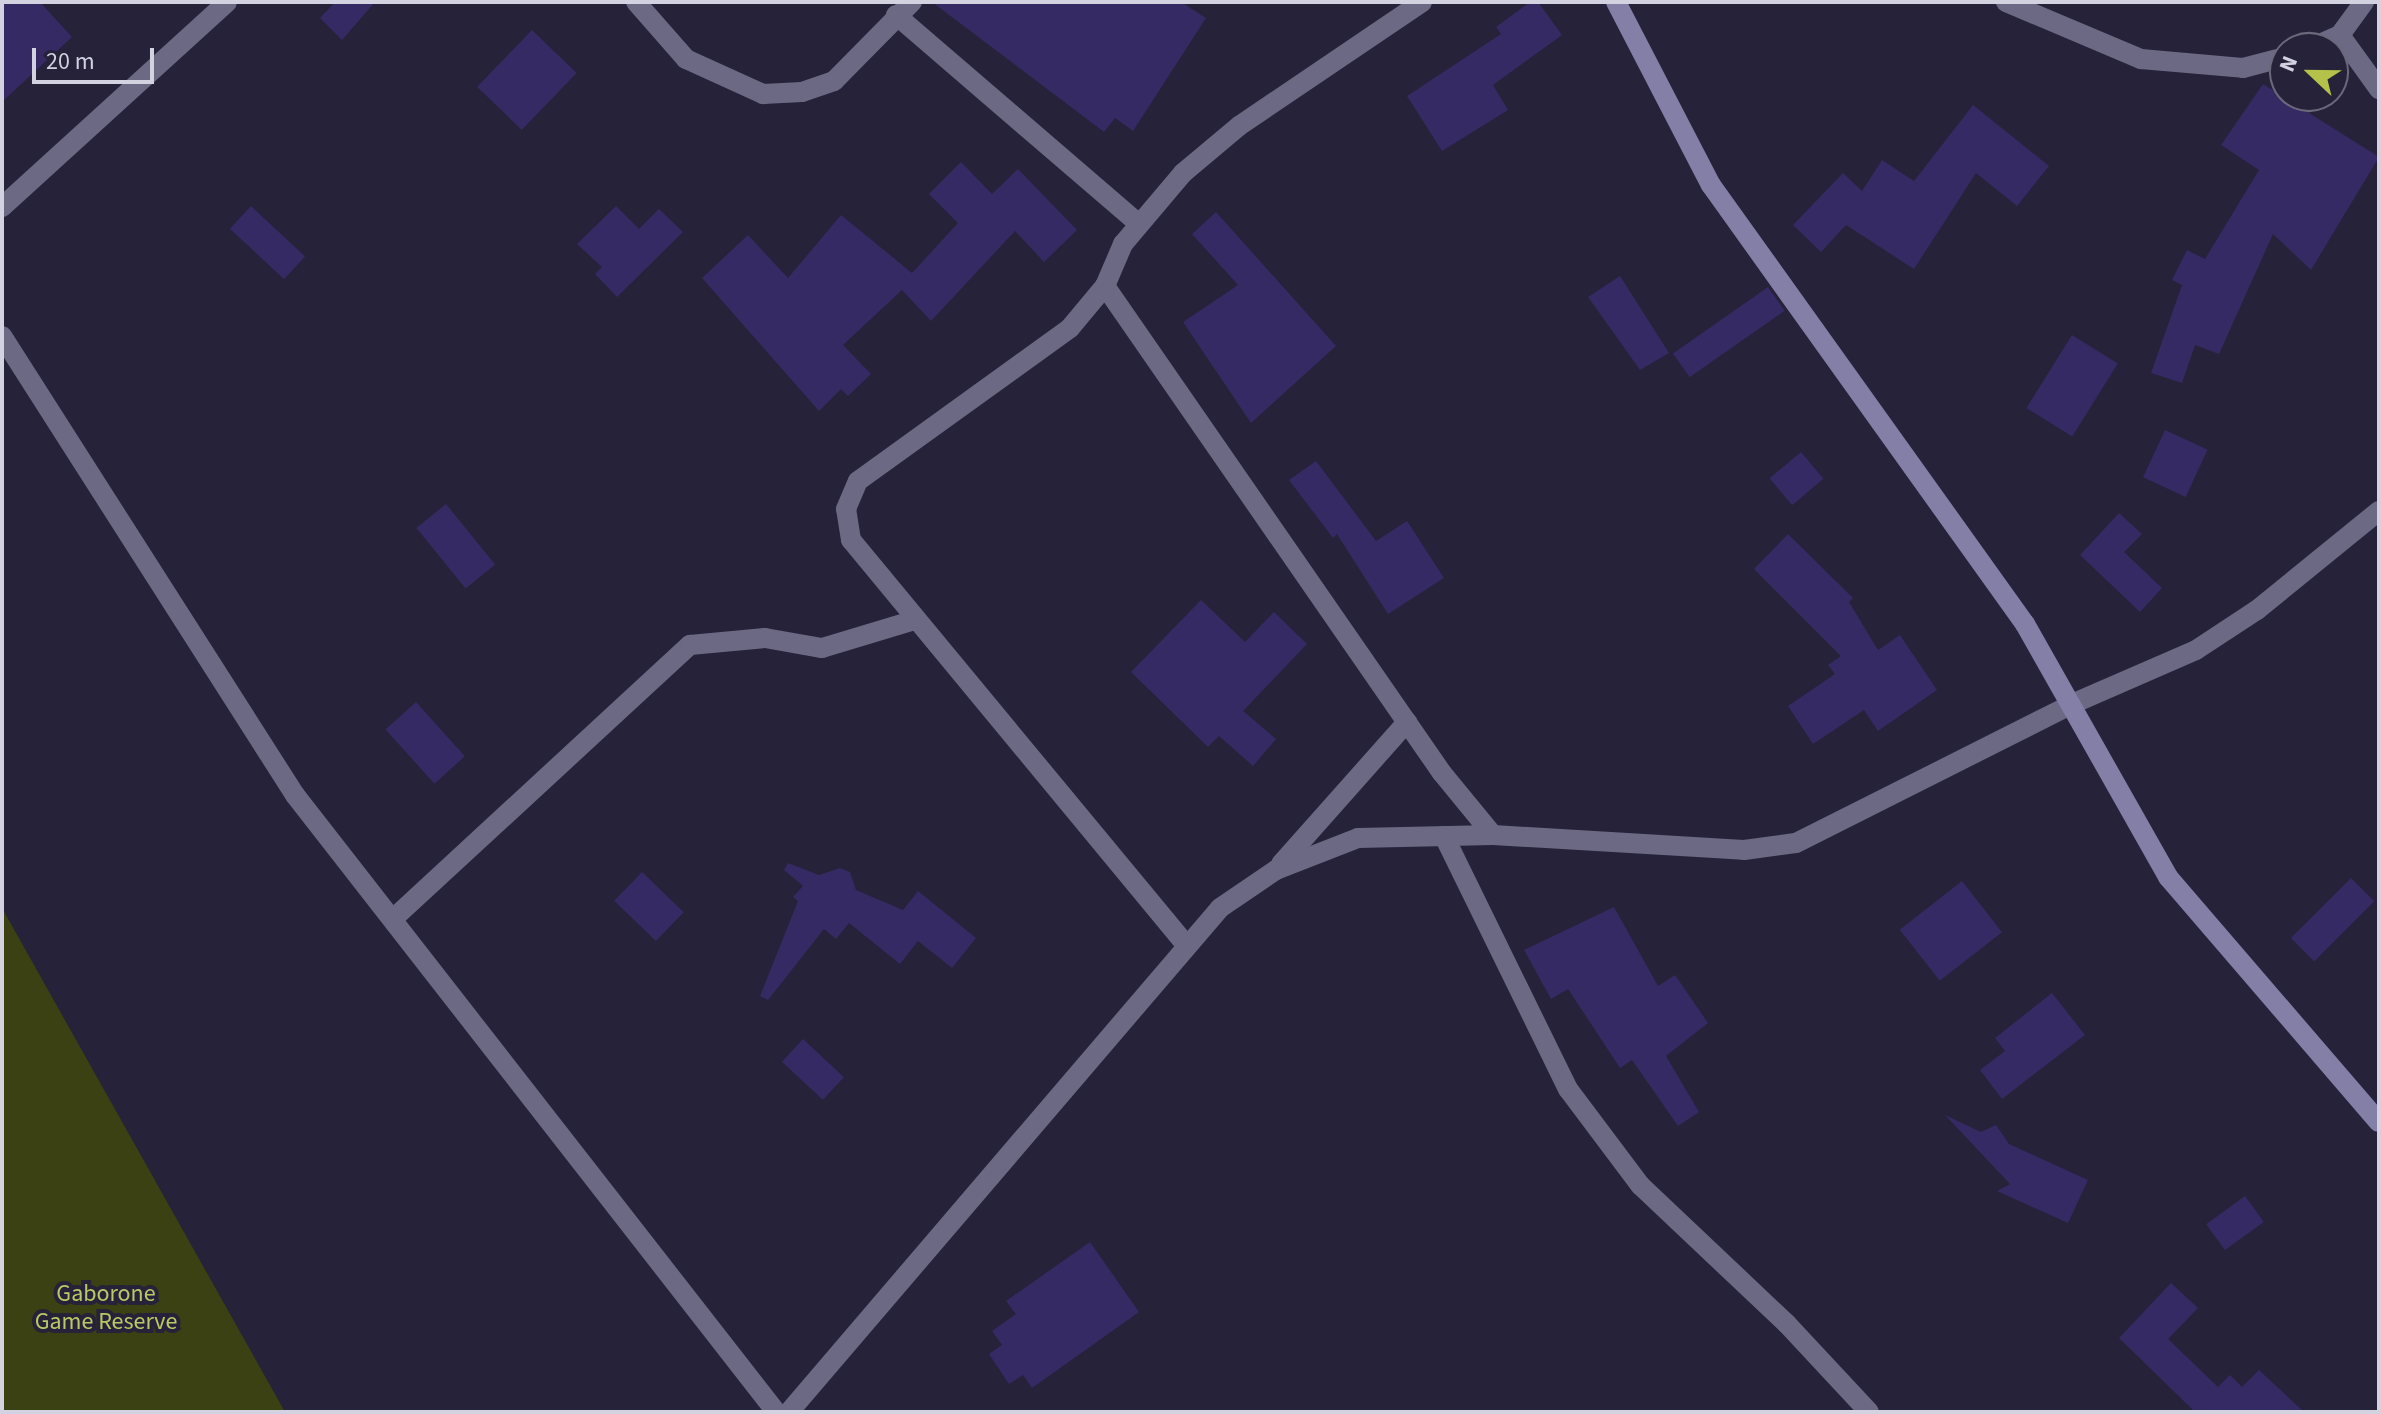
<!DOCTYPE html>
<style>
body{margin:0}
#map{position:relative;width:2381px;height:1414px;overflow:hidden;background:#252239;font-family:"Source Sans 3",sans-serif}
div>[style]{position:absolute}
.green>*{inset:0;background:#3b4113}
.building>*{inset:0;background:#362a64;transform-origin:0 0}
.street>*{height:20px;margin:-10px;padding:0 10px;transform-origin:10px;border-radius:10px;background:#6b6983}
.secondary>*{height:20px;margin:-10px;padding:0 10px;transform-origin:10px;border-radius:10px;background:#837fa6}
span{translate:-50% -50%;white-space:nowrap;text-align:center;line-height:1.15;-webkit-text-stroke:8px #252239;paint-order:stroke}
.park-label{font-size:24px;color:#bbc863}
.frame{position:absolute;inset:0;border:4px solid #d3d2e1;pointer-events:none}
.north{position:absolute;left:2269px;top:32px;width:80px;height:80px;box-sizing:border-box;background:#252239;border:2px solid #6b687c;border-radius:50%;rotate:292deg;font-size:22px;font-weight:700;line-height:32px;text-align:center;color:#d3d2e1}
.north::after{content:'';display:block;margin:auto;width:28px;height:36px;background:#b4c24a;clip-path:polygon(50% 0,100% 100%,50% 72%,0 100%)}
.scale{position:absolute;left:32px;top:48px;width:122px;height:36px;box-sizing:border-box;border:4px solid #d3d2e1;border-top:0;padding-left:10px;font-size:24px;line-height:28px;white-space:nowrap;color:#d3d2e1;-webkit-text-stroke:6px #252239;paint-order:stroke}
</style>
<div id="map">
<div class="green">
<i style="clip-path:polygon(2px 908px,285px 1412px,2px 1412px)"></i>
</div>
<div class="building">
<i style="clip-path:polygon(2px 2px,40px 2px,72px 37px,2px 102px)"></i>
<i style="clip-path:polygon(335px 2px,375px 2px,342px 40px,320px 18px)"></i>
<i style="clip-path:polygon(932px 2px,1181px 2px,1206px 18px,1133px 131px,1115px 118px,1104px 132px)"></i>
<i style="clip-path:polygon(1530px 2px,1538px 2px,1562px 35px,1493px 85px,1508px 110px,1442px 151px,1407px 96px,1501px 34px,1496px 27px)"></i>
<i style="left:532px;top:30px;width:62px;height:79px;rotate:44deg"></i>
<i style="clip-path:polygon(2263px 84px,2379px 157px,2311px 270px,2273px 234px,2219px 354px,2195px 345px,2182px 383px,2151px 373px,2182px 285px,2172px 280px,2187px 250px,2205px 259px,2259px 170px,2221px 145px)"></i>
<i style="clip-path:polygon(1973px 105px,2049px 166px,2017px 206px,1976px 173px,1914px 269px,1846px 225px,1821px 252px,1793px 225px,1843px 173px,1862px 191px,1882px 160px,1914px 181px)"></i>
<i style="clip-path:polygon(961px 162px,992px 194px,1018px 169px,1077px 230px,1044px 262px,1015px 231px,931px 321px,902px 290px,843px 345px,871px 374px,848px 396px,841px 389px,819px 411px,702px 278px,748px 235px,788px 278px,841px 215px,912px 273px,958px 223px,929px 194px)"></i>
<i style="left:251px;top:206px;width:74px;height:31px;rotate:43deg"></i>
<i style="clip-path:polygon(616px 206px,639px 229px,659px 209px,683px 232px,617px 297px,595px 274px,602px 267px,577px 244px)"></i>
<i style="clip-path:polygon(1216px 212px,1336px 346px,1251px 423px,1183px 322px,1238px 285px,1192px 234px)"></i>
<i style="clip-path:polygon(1620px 276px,1669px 353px,1640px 370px,1588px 297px)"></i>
<i style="left:1768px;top:287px;width:29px;height:116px;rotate:55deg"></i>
<i style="left:2072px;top:335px;width:54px;height:86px;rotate:32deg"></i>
<i style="left:2165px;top:430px;width:47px;height:52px;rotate:25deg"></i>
<i style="left:1801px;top:452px;width:35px;height:41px;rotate:50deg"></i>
<i style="clip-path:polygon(1316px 461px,1376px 541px,1407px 521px,1444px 578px,1388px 614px,1337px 534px,1333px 538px,1289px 480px)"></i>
<i style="left:446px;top:504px;width:78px;height:38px;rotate:51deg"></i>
<i style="clip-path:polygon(2119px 513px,2142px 534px,2124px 552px,2162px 588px,2140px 612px,2080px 555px)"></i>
<i style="clip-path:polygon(1788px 534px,1853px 598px,1849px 602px,1878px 650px,1900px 635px,1937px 690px,1878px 731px,1864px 710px,1813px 744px,1788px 706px,1835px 674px,1828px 665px,1841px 656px,1754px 569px)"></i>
<i style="clip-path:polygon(1201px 600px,1245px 642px,1274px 612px,1307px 644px,1243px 711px,1276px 739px,1253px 766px,1219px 736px,1208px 747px,1131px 672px)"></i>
<i style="left:416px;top:702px;width:73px;height:41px;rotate:48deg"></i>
<i style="clip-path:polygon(788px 863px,819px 875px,840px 868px,850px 872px,856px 890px,903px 910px,918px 891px,976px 938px,952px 968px,918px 941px,900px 964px,849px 923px,836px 939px,824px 929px,768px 1000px,760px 996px,798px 901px,793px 897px,803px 886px,784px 870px)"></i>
<i style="left:642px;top:872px;width:58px;height:40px;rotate:44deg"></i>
<i style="left:2351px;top:878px;width:33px;height:85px;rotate:45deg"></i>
<i style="left:1962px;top:881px;width:65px;height:79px;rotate:52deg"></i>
<i style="clip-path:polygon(1614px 907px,1658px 986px,1675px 975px,1708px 1023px,1666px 1056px,1699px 1112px,1678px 1126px,1632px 1060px,1620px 1068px,1568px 989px,1551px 999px,1524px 950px)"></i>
<i style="clip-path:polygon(2052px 993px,2085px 1035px,2002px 1099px,1980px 1070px,2005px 1051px,1995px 1038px)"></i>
<i style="left:803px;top:1039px;width:56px;height:31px;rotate:43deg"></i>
<i style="clip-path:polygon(1945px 1115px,1981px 1132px,1996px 1125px,2009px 1144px,2088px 1180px,2068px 1223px,1997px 1191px,2010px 1184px)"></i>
<i style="left:2245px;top:1196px;width:32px;height:48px;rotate:54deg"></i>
<i style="clip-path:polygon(1090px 1242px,1139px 1312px,1032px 1388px,1023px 1375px,1009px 1384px,989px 1354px,1002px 1345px,992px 1331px,1016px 1314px,1006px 1301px)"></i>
<i style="clip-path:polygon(2171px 1283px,2198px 1308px,2168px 1339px,2218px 1387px,2230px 1375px,2242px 1387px,2259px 1370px,2304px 1412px,2195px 1412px,2119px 1338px)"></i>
</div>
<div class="street">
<i style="left:636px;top:2px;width:76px;rotate:48.7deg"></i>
<i style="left:686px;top:59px;width:85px;rotate:24.4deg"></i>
<i style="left:763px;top:94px;width:39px;rotate:-3deg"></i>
<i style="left:802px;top:92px;width:34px;rotate:-19deg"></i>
<i style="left:834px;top:81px;width:111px;rotate:-45.4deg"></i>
<i style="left:2006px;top:2px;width:147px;rotate:22.9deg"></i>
<i style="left:2141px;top:59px;width:102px;rotate:5deg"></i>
<i style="left:2243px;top:68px;width:43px;rotate:-14.7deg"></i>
<i style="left:896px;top:15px;width:319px;rotate:40.7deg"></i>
<i style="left:2340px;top:35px;width:67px;rotate:54.2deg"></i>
<i style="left:2311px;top:48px;width:32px;rotate:-24deg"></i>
<i style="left:2340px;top:35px;width:41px;rotate:-54deg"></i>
<i style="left:2px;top:207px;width:304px;rotate:-42.3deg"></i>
<i style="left:1105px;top:286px;width:592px;rotate:55.32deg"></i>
<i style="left:1442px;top:773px;width:80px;rotate:50.6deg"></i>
<i style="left:1493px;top:835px;width:251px;rotate:3.4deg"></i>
<i style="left:1744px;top:850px;width:52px;rotate:-7.7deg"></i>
<i style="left:1796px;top:843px;width:309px;rotate:-26.7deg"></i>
<i style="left:2072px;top:704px;width:135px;rotate:-23.5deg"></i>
<i style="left:2196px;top:650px;width:73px;rotate:-33.3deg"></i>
<i style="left:2257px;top:610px;width:157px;rotate:-39.1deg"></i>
<i style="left:2px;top:336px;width:545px;rotate:57.45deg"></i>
<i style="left:295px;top:795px;width:782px;rotate:52.06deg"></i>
<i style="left:1444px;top:836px;width:282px;rotate:63.9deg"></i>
<i style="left:1568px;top:1089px;width:120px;rotate:53.1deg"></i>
<i style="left:1640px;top:1185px;width:202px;rotate:43.4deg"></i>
<i style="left:1787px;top:1324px;width:120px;rotate:47deg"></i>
<i style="left:1281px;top:864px;width:190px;rotate:-48.4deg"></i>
<i style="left:394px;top:918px;width:403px;rotate:-42.7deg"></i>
<i style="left:690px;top:645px;width:75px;rotate:-5.3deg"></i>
<i style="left:765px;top:638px;width:58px;rotate:10deg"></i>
<i style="left:822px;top:648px;width:97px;rotate:-16.8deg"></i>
<i style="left:1187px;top:946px;width:527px;rotate:-129.61deg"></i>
<i style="left:851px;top:540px;width:31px;rotate:-99deg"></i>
<i style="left:846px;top:509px;width:30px;rotate:-67deg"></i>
<i style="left:858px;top:481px;width:261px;rotate:-35.8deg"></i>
<i style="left:1070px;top:328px;width:55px;rotate:-50.2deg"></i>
<i style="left:1105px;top:286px;width:46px;rotate:-66.8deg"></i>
<i style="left:1123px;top:244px;width:93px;rotate:-49.8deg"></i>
<i style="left:1183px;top:173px;width:73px;rotate:-40deg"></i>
<i style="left:1239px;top:126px;width:221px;rotate:-34.1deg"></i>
<i style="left:789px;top:1412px;width:663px;rotate:-49.46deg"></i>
<i style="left:1220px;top:908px;width:68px;rotate:-34.2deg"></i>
<i style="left:1276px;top:870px;width:88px;rotate:-21.3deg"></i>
<i style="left:1358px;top:838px;width:135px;rotate:-1.3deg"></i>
</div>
<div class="secondary">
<i style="left:1616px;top:2px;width:206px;rotate:62.6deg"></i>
<i style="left:1711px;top:185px;width:540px;rotate:54.43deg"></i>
<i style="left:2025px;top:624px;width:291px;rotate:60.5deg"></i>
<i style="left:2168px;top:877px;width:323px;rotate:49.3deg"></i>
</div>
<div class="park-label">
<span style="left:106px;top:1308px">Gaborone<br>Game Reserve</span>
</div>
<div class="frame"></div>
<div class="north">N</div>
<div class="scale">20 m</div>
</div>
